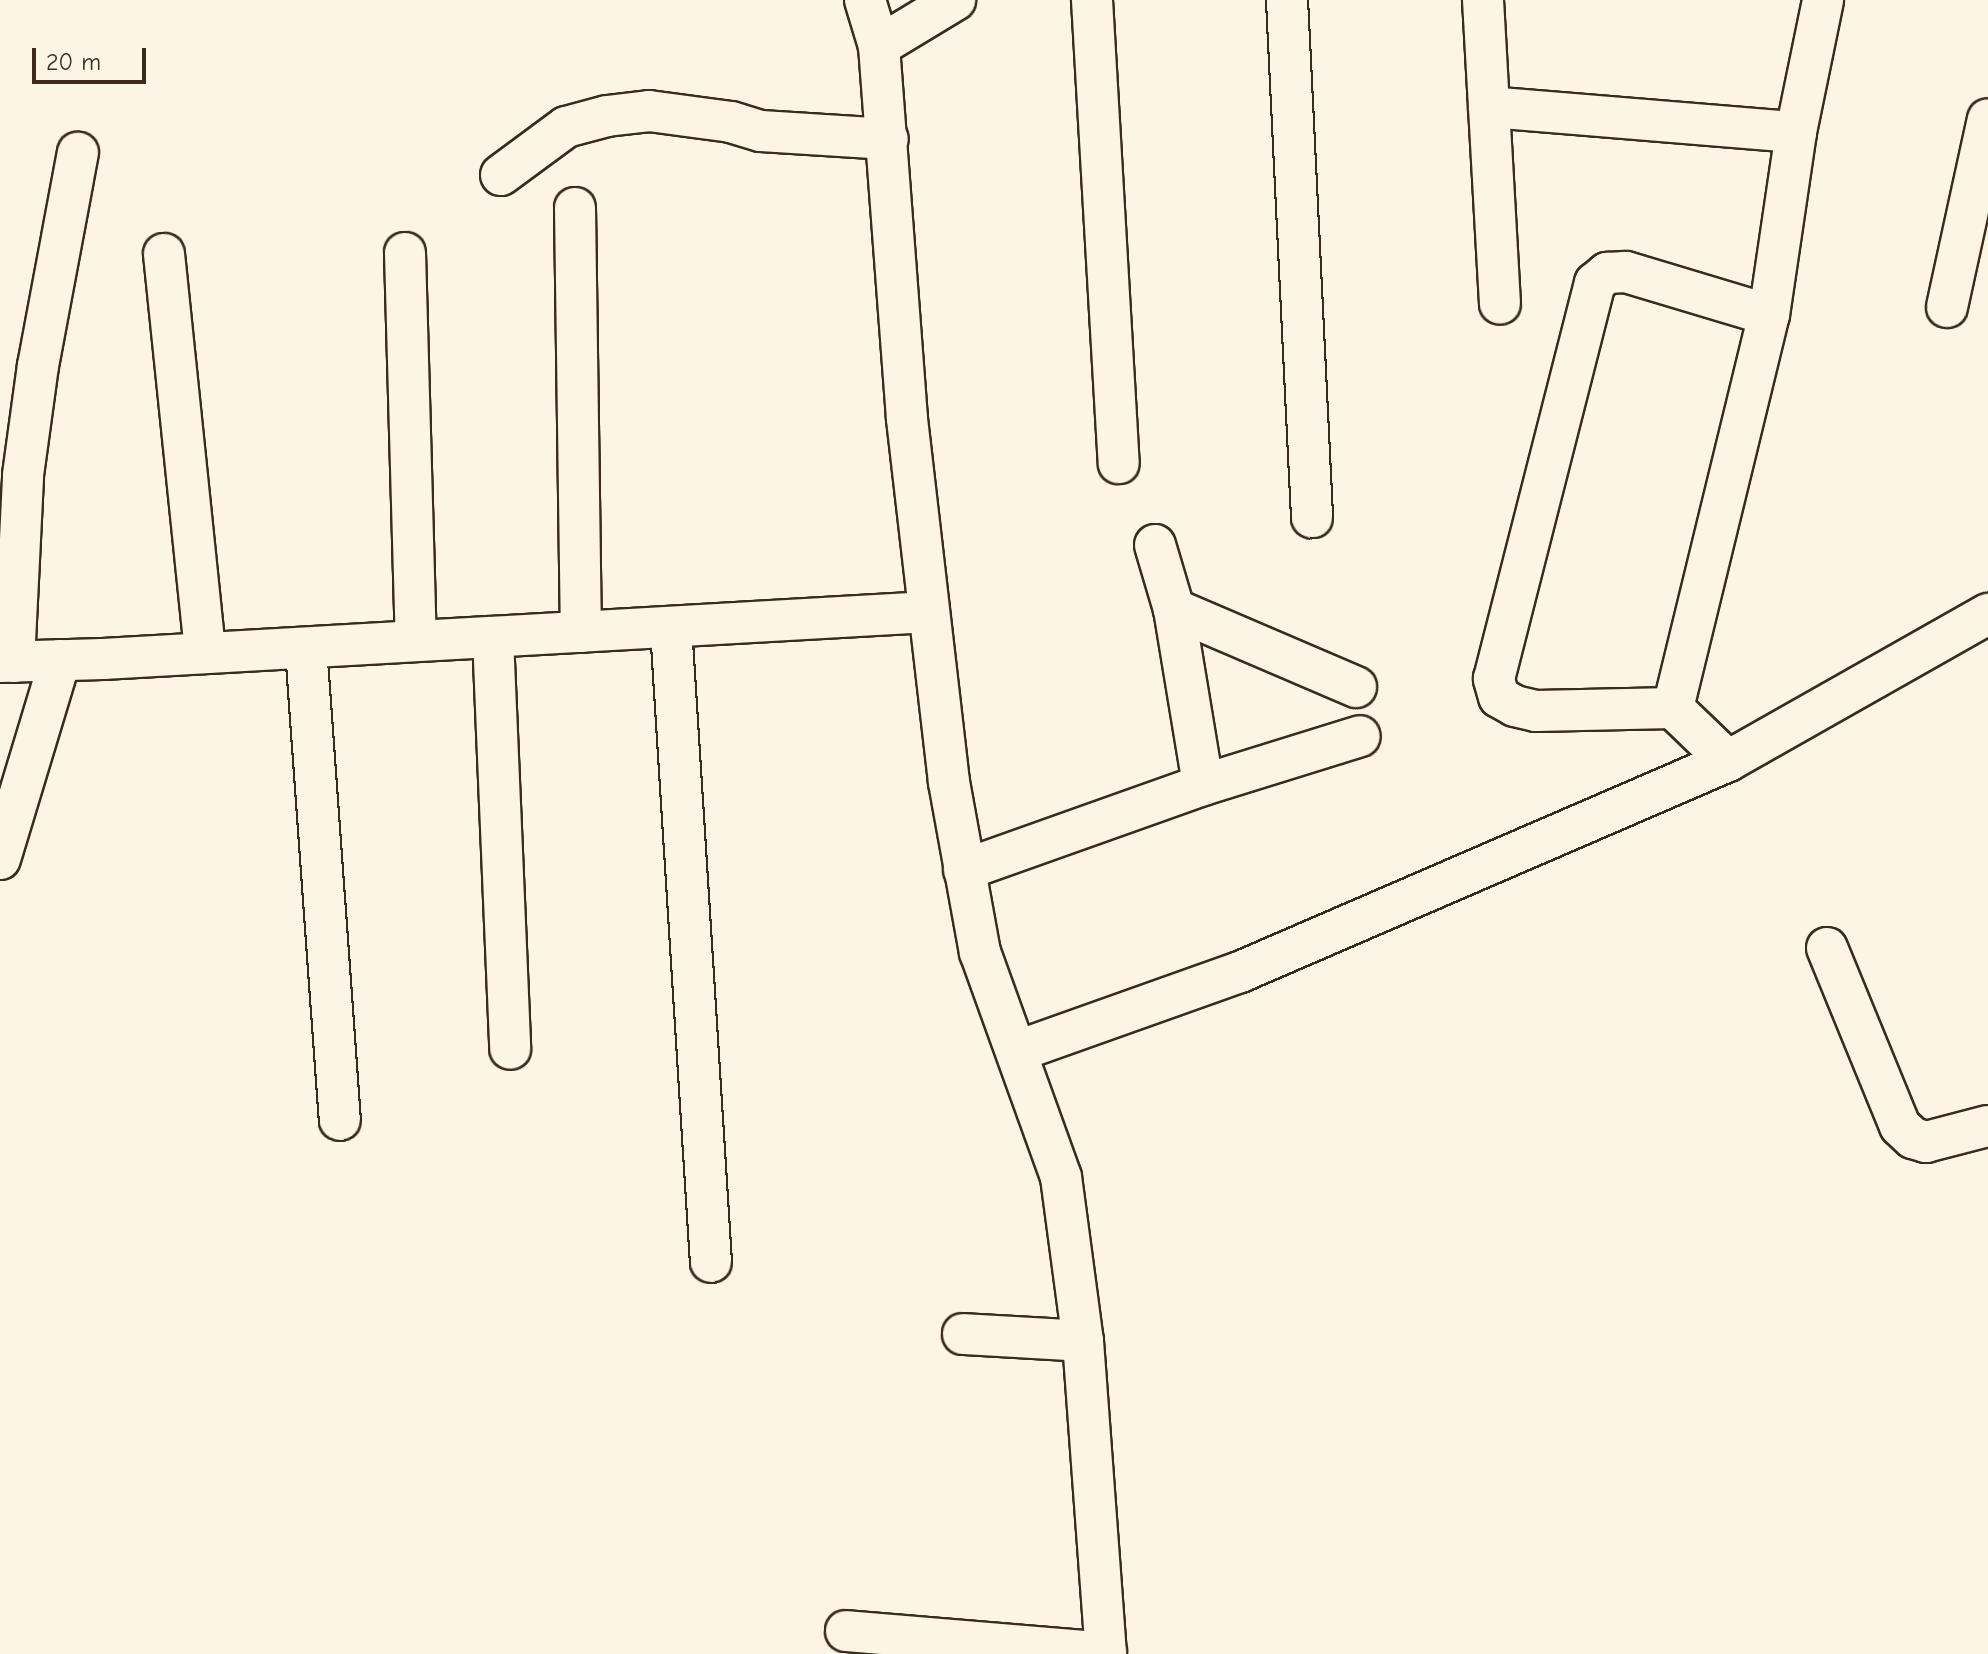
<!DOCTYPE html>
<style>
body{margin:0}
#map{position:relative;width:1988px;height:1654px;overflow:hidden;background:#fcf5e5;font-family:"Comic Neue",sans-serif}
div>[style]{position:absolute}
.roads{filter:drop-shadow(2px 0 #3b2a1e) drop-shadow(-2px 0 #3b2a1e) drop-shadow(0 2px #3b2a1e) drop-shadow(0 -2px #3b2a1e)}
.minor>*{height:40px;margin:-20px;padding:0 20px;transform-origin:20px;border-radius:20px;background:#fcf5e5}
span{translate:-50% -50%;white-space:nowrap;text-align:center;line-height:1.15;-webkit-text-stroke:6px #fcf5e5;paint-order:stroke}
.scale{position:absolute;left:32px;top:48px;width:114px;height:36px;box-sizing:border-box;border:4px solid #3b2a1e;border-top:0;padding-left:10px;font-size:24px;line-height:28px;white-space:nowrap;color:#3b2a1e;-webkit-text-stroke:6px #fcf5e5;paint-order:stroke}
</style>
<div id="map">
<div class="roads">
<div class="minor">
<i style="left:865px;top:0;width:48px;rotate:73.1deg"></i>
<i style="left:879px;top:46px;width:374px;rotate:85.7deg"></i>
<i style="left:907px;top:419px;width:365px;rotate:83.4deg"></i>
<i style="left:949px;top:782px;width:173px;rotate:79.7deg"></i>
<i style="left:980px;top:952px;width:239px;rotate:70.2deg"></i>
<i style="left:1061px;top:1177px;width:165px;rotate:82.4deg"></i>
<i style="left:1083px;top:1341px;width:314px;rotate:85.8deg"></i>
<i style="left:1092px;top:0;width:464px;rotate:86.7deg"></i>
<i style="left:1287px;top:0;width:518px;rotate:87.23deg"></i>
<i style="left:1483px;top:0;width:304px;rotate:86.8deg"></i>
<i style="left:879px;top:46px;width:89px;rotate:-31.2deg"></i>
<i style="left:1489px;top:107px;width:308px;rotate:4.7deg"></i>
<i style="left:501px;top:175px;width:81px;rotate:-36.4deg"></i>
<i style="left:566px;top:127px;width:42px;rotate:-15deg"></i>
<i style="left:607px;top:116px;width:42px;rotate:-6.8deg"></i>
<i style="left:649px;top:111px;width:83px;rotate:7.6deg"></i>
<i style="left:731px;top:122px;width:31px;rotate:17deg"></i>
<i style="left:761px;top:131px;width:127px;rotate:3.6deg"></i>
<i style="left:575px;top:208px;width:424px;rotate:89.2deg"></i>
<i style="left:405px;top:253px;width:388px;rotate:88.4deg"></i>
<i style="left:164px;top:254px;width:401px;rotate:84.1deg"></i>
<i style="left:1947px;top:307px;width:192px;rotate:-77.7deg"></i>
<i style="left:1155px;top:545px;width:67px;rotate:73.5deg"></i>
<i style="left:1174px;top:609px;width:178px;rotate:80.6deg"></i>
<i style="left:1174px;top:609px;width:198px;rotate:23.2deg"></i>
<i style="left:671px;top:627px;width:636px;rotate:86.4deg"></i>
<i style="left:493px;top:637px;width:412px;rotate:87.6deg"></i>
<i style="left:306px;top:648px;width:473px;rotate:85.9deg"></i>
<i style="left:0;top:662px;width:103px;rotate:-1.7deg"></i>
<i style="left:103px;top:659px;width:827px;rotate:-3.26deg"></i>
<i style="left:14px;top:662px;width:187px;rotate:-87.2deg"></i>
<i style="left:23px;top:475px;width:110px;rotate:-82.2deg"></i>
<i style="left:38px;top:366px;width:217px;rotate:-79.4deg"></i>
<i style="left:1673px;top:708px;width:137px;rotate:178.7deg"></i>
<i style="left:1536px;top:711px;width:22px;rotate:-167deg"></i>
<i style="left:1515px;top:706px;width:18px;rotate:-151deg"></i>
<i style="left:1499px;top:697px;width:19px;rotate:-106deg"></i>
<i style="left:1494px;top:679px;width:409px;rotate:-75.7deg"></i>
<i style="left:1595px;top:283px;width:16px;rotate:-40deg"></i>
<i style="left:1607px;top:273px;width:19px;rotate:-3deg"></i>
<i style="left:1626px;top:272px;width:149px;rotate:16.7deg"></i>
<i style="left:1728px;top:761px;width:76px;rotate:-136.1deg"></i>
<i style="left:1673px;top:708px;width:405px;rotate:-76.3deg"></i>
<i style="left:1769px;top:315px;width:185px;rotate:-81.6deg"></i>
<i style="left:1796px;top:132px;width:135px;rotate:-78.4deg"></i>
<i style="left:0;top:859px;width:208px;rotate:-73.2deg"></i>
<i style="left:964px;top:870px;width:254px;rotate:-19.6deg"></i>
<i style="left:1203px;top:785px;width:164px;rotate:-17.3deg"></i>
<i style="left:1827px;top:948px;width:192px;rotate:67.7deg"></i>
<i style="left:1900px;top:1126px;width:18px;rotate:43deg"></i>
<i style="left:1913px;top:1138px;width:14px;rotate:17deg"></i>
<i style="left:1926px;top:1142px;width:64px;rotate:-14.5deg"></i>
<i style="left:1018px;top:1051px;width:236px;rotate:-19.6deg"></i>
<i style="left:1240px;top:972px;width:532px;rotate:-23.38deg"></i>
<i style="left:1728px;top:761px;width:299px;rotate:-29.5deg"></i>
<i style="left:963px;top:1334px;width:120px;rotate:3.3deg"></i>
<i style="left:846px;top:1631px;width:261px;rotate:4.8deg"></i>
</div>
</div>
<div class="scale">20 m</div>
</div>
